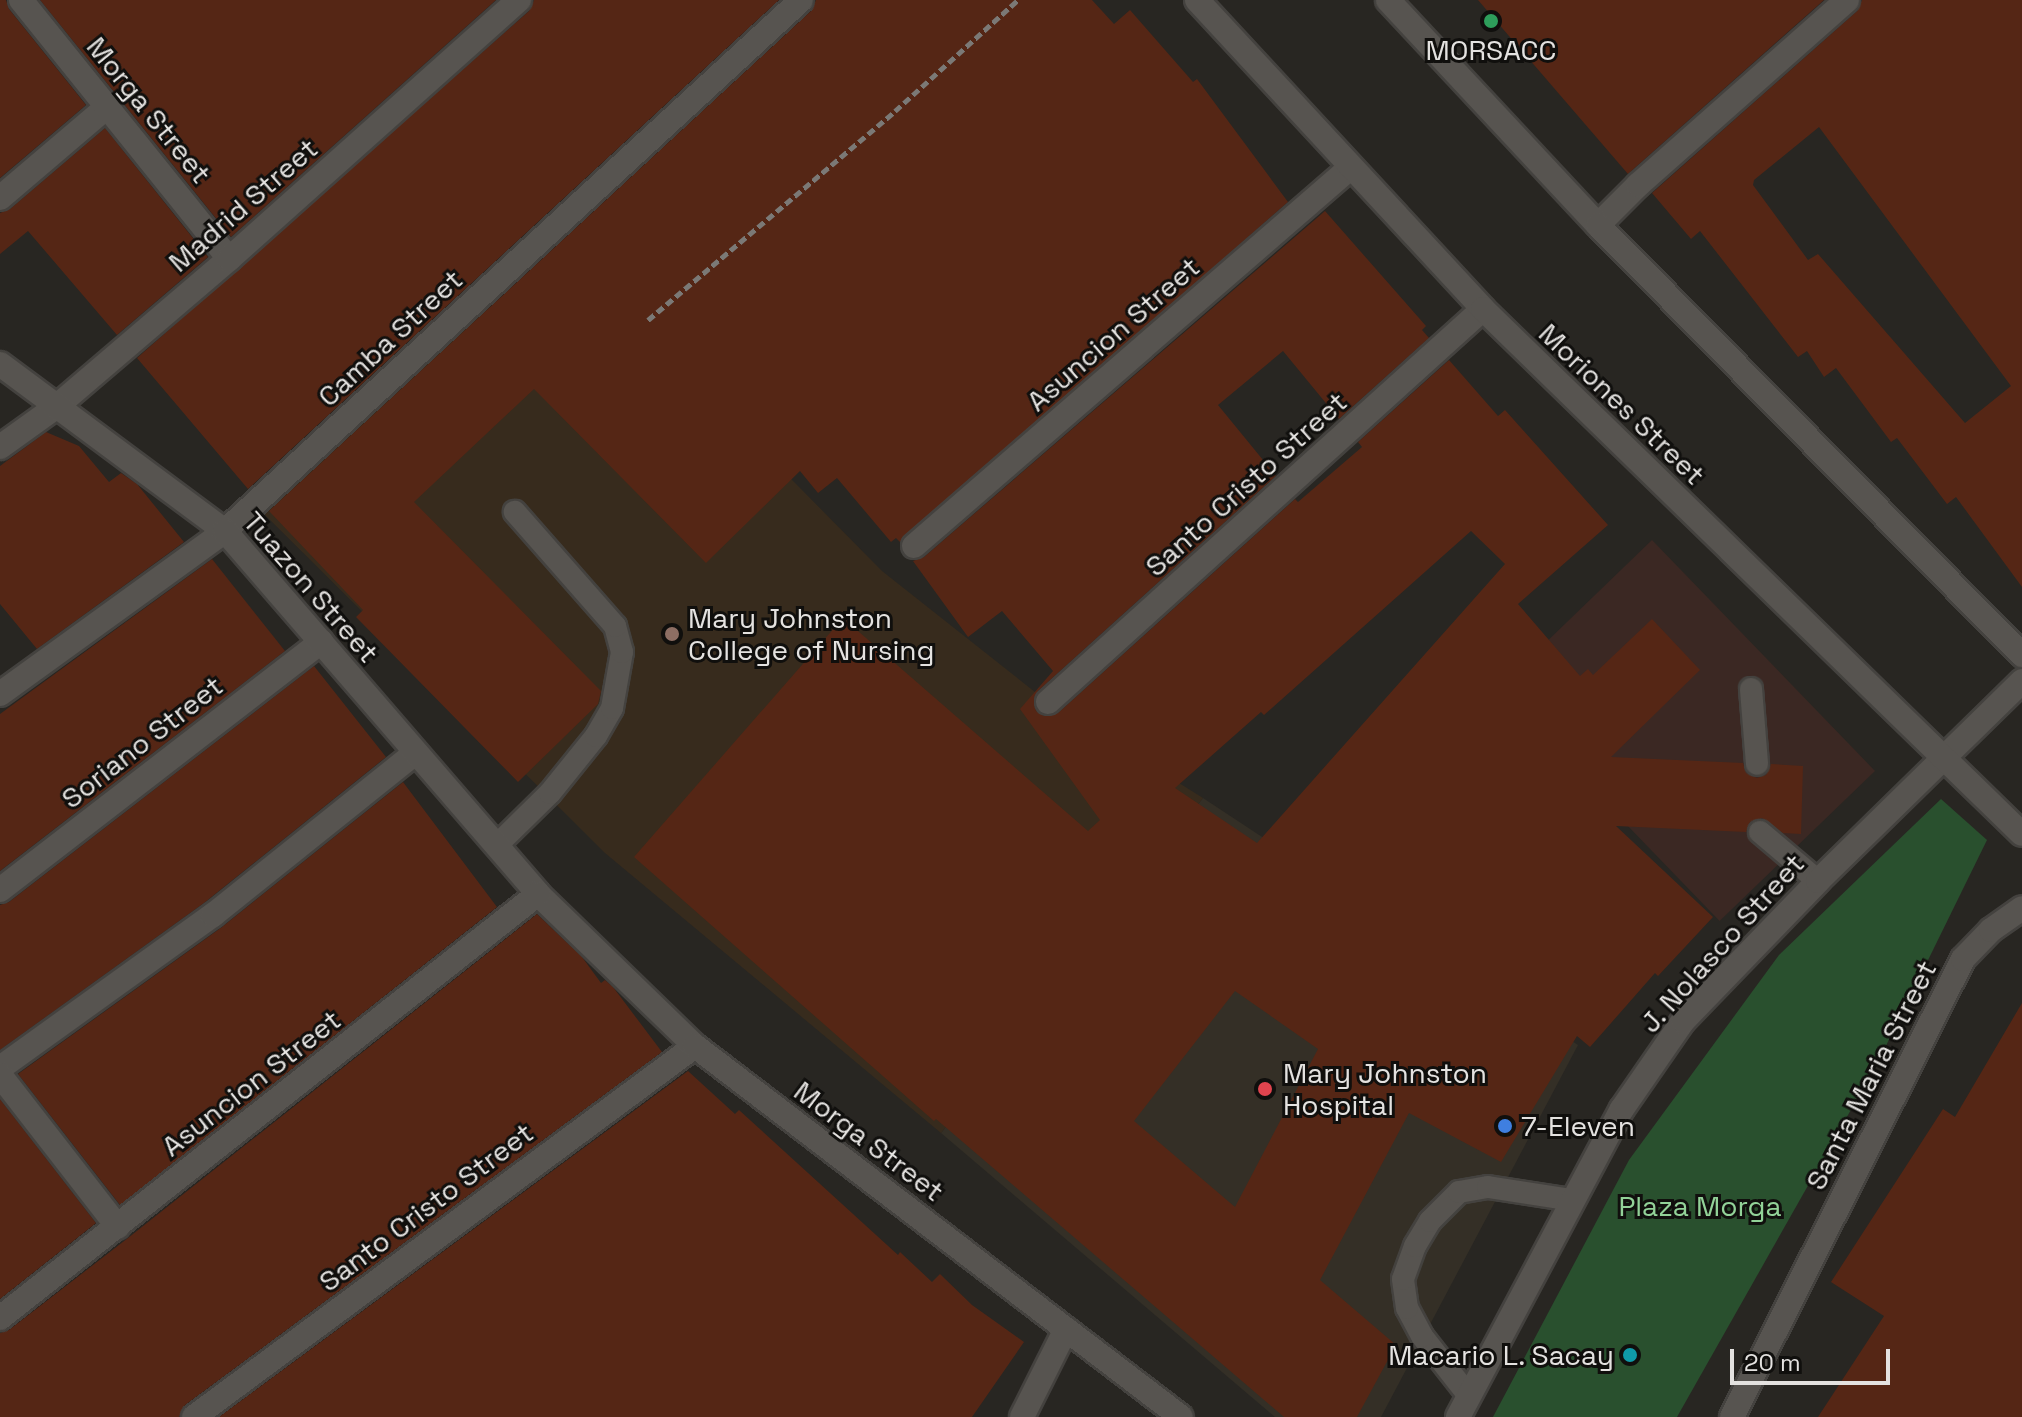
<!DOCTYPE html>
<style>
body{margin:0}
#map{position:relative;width:2022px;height:1417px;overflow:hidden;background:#282622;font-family:"Space Grotesk",sans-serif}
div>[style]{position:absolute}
.commercial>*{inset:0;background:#3b2823;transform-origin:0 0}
.built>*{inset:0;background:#342f26}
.education>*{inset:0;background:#372b1d}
.green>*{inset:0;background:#29502e}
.building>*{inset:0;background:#552615}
.path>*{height:5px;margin-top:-2.5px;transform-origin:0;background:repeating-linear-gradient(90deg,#7b7976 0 8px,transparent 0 12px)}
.roads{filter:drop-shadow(2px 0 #44423f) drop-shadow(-2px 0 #44423f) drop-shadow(0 2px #44423f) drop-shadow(0 -2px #44423f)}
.service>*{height:22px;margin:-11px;padding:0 11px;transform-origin:11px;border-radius:11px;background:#575450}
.pedestrian>*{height:24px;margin:-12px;padding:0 12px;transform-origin:12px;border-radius:12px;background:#575450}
.minor>*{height:24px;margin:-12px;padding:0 12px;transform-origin:12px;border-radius:12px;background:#575450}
.tertiary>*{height:24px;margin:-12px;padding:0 12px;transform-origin:12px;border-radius:12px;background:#575450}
.secondary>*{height:24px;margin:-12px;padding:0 12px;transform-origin:12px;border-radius:12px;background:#575450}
.dots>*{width:22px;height:22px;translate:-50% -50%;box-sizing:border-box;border:4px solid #100f0d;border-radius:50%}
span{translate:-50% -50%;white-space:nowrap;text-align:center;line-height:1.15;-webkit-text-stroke:6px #100f0d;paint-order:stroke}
.poi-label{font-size:28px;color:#e4e2e0}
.left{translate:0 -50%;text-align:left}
.right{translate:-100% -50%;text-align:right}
.street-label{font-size:28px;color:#e4e2e0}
.park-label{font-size:28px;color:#92d298}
.scale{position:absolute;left:1730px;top:1349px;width:160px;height:36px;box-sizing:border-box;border:4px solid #e4e2e0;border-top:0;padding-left:10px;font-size:24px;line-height:28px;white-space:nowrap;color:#e4e2e0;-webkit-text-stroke:6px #100f0d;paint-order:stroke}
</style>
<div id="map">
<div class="commercial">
<i style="left:1652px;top:540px;width:321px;height:216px;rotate:46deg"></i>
</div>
<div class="built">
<i style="clip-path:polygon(1203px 798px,1578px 1045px,1381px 1417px,1275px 1417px,941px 1133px)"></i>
</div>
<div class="education">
<i style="clip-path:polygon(562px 247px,882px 571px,1040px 696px,1203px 798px,941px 1133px,605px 853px,254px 504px)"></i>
</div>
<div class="green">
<i style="clip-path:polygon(1941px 799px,1987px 840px,1878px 1062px,1677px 1417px,1493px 1417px,1629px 1160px,1779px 955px)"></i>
</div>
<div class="building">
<i style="clip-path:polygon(0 0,6px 0,9px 9px,86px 105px,0 178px)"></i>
<i style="clip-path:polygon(40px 0,496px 0,231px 237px)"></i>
<i style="clip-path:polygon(534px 0,779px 0,248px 489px,137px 358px,529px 11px)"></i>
<i style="clip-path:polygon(816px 0,1092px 0,1114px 24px,1130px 10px,1193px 82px,1197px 79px,1288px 202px,900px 542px,896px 538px,891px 542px,837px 478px,818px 493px,800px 471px,706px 563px,534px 389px,414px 502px,601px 691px,598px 704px,518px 782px,356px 617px,363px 610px,269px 511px,811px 11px)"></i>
<i style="clip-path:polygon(1478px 0,1824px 0,1628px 174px)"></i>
<i style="clip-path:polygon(evenodd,1862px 0,2022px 0,2022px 587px,1956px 497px,1947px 504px,1897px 438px,1891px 442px,1836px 368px,1824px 377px,1807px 351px,1798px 357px,1700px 231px,1691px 239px,1652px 193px,1857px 11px,1862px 0,1819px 127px,2011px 386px,1965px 423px,1818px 254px,1808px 260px,1753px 185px,1754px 180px,1819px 127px)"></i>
<i style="clip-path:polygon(105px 128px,208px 257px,117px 335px,28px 231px,0 254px,0 213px,10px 209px)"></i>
<i style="clip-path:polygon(evenodd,1325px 211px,1426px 326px,1422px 330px,1429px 338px,1339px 419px,1283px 351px,1218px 405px,1276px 476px,1038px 691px,1034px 698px,1036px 711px,1044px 716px,1058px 713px,1295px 499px,1298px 502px,1362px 447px,1358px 442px,1449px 360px,1498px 416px,1505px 410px,1608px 525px,1518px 604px,1580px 676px,1588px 669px,1593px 675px,1652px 619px,1700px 670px,1611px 757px,1743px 763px,1746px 773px,1757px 778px,1766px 775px,1771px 764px,1803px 766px,1801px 834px,1783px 833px,1762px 818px,1750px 822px,1746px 832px,1616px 826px,1713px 917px,1658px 976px,1655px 973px,1590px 1047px,1577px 1036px,1501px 1162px,1409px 1113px,1320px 1280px,1396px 1345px,1357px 1417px,1284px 1417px,936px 1119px,934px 1121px,634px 857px,843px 618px,1088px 831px,1100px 820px,1020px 709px,1053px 671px,1002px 611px,968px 637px,913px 561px,924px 557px,1325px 211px,1471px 531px,1505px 564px,1257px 843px,1175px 788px,1261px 712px,1264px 715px,1471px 531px,1325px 211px,1235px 991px,1318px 1049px,1235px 1207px,1134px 1121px,1235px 991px)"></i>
<i style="clip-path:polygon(46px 432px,79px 446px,109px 482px,121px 473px,137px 484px,184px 542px,37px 649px,0 604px,0 466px)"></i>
<i style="clip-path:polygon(212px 559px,285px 651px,0 871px,0 714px)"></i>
<i style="clip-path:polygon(314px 666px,386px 757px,204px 903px,0 1050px,0 905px,9px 902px)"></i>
<i style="clip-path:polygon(403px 782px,497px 907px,120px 1205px,18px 1074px,222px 927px)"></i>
<i style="clip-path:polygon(537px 914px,582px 957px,601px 983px,605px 980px,613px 987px,662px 1052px,185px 1405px,179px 1417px,0 1417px,0 1333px,9px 1330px,128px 1238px)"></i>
<i style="clip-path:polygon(2022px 1003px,2022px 1417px,1818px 1417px,1884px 1316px,1831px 1282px,1943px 1109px,1955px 1117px)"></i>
<i style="clip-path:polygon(688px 1071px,735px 1114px,739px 1110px,898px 1255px,900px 1252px,932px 1282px,940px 1274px,972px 1305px,1024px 1342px,972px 1417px,219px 1417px)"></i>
<i style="clip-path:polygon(0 1099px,96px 1223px,0 1299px)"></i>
</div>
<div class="path">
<i style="left:648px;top:320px;width:324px;rotate:-40.2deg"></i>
<i style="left:895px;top:111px;width:166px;rotate:-42.1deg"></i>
</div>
<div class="roads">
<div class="service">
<i style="left:1751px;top:689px;width:75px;rotate:85.4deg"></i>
<i style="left:1760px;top:832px;width:76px;rotate:40.2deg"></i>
<i style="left:497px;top:845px;width:74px;rotate:-44.5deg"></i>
<i style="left:550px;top:793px;width:73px;rotate:-51.1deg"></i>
<i style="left:596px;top:736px;width:32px;rotate:-60deg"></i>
<i style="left:612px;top:708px;width:57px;rotate:-79.9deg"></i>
<i style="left:622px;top:652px;width:27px;rotate:-105deg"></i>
<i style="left:615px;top:626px;width:152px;rotate:-131.3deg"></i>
<i style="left:1469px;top:1396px;width:76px;rotate:-128.1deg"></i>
<i style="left:1422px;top:1336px;width:32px;rotate:-118deg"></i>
<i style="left:1407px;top:1308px;width:29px;rotate:-98deg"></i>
<i style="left:1403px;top:1279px;width:35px;rotate:-70deg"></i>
<i style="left:1415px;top:1246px;width:29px;rotate:-59deg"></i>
<i style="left:1430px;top:1221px;width:41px;rotate:-45deg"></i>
<i style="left:1459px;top:1192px;width:29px;rotate:-10deg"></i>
<i style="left:1488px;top:1187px;width:85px;rotate:8.8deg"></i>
</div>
<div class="pedestrian">
<i style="left:0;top:198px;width:142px;rotate:-40.4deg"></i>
<i style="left:1598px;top:225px;width:57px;rotate:-45deg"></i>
<i style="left:1638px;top:185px;width:279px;rotate:-41.5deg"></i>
<i style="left:0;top:1068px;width:262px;rotate:-35.7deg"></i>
<i style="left:213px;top:915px;width:258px;rotate:-38.7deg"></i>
<i style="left:0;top:1075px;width:192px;rotate:52.2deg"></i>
</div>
<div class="minor">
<i style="left:21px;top:0;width:332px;rotate:51.2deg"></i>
<i style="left:0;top:447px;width:70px;rotate:-35.7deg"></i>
<i style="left:57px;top:406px;width:226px;rotate:-40.5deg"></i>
<i style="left:229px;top:259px;width:389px;rotate:-41.8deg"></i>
<i style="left:914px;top:546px;width:578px;rotate:-40.93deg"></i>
<i style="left:0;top:694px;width:278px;rotate:-35.9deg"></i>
<i style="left:225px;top:531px;width:783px;rotate:-42.67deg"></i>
<i style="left:1048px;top:702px;width:586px;rotate:-42.1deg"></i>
<i style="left:0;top:890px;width:406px;rotate:-37.7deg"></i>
<i style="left:194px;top:1417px;width:623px;rotate:-36.52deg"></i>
<i style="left:1022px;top:1417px;width:98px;rotate:-63.4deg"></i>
<i style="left:1732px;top:1417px;width:513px;rotate:-63.24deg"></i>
<i style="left:1963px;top:959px;width:40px;rotate:-46deg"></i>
<i style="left:1991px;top:930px;width:38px;rotate:-35deg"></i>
</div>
<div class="tertiary">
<i style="left:0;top:364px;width:280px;rotate:36.6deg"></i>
<i style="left:225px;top:531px;width:479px;rotate:49.2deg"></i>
<i style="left:538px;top:894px;width:219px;rotate:44.1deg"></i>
<i style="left:695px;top:1046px;width:611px;rotate:37.36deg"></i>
<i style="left:0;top:1318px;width:685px;rotate:-38.24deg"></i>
<i style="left:1458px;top:1417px;width:349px;rotate:-62deg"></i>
<i style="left:1622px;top:1109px;width:107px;rotate:-55.3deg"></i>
<i style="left:1683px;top:1021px;width:194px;rotate:-46deg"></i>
<i style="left:1818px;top:881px;width:286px;rotate:-44.4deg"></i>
</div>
<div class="secondary">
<i style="left:1197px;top:0;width:421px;rotate:47.2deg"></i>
<i style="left:1483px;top:309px;width:752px;rotate:44.25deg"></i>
<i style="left:1388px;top:0;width:308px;rotate:47deg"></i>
<i style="left:1598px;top:225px;width:604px;rotate:45.4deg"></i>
</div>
</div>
<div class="dots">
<i style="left:1491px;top:21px;background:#2e9e5b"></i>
<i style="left:672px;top:634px;background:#8d6e63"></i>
<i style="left:1265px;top:1089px;background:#e0444e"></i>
<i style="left:1505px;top:1126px;background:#3f7fe0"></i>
<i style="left:1630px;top:1355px;background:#0f9aa8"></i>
</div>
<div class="poi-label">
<span style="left:1491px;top:50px">MORSACC</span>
<span class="left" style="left:688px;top:634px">Mary Johnston<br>College of Nursing</span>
<span class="left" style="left:1283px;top:1089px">Mary Johnston<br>Hospital</span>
<span class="left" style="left:1521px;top:1126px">7-Eleven</span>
<span class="right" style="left:1614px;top:1355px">Macario L. Sacay</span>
</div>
<div class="street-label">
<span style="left:149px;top:110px;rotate:51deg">Morga Street</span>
<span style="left:243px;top:205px;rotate:-41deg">Madrid Street</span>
<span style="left:1113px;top:334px;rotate:-41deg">Asuncion Street</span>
<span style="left:390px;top:338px;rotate:-43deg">Camba Street</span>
<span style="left:1622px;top:404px;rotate:44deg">Moriones Street</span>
<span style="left:1246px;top:484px;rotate:-42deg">Santo Cristo Street</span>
<span style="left:311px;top:587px;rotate:49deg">Tuazon Street</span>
<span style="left:142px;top:742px;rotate:-38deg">Soriano Street</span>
<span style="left:1722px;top:943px;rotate:-48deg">J. Nolasco Street</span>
<span style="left:1871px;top:1075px;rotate:-63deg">Santa Maria Street</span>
<span style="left:251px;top:1083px;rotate:-38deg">Asuncion Street</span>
<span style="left:869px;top:1141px;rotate:37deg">Morga Street</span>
<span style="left:426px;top:1207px;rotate:-37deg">Santo Cristo Street</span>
</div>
<div class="park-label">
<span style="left:1700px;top:1206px">Plaza Morga</span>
</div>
<div class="scale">20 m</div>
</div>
